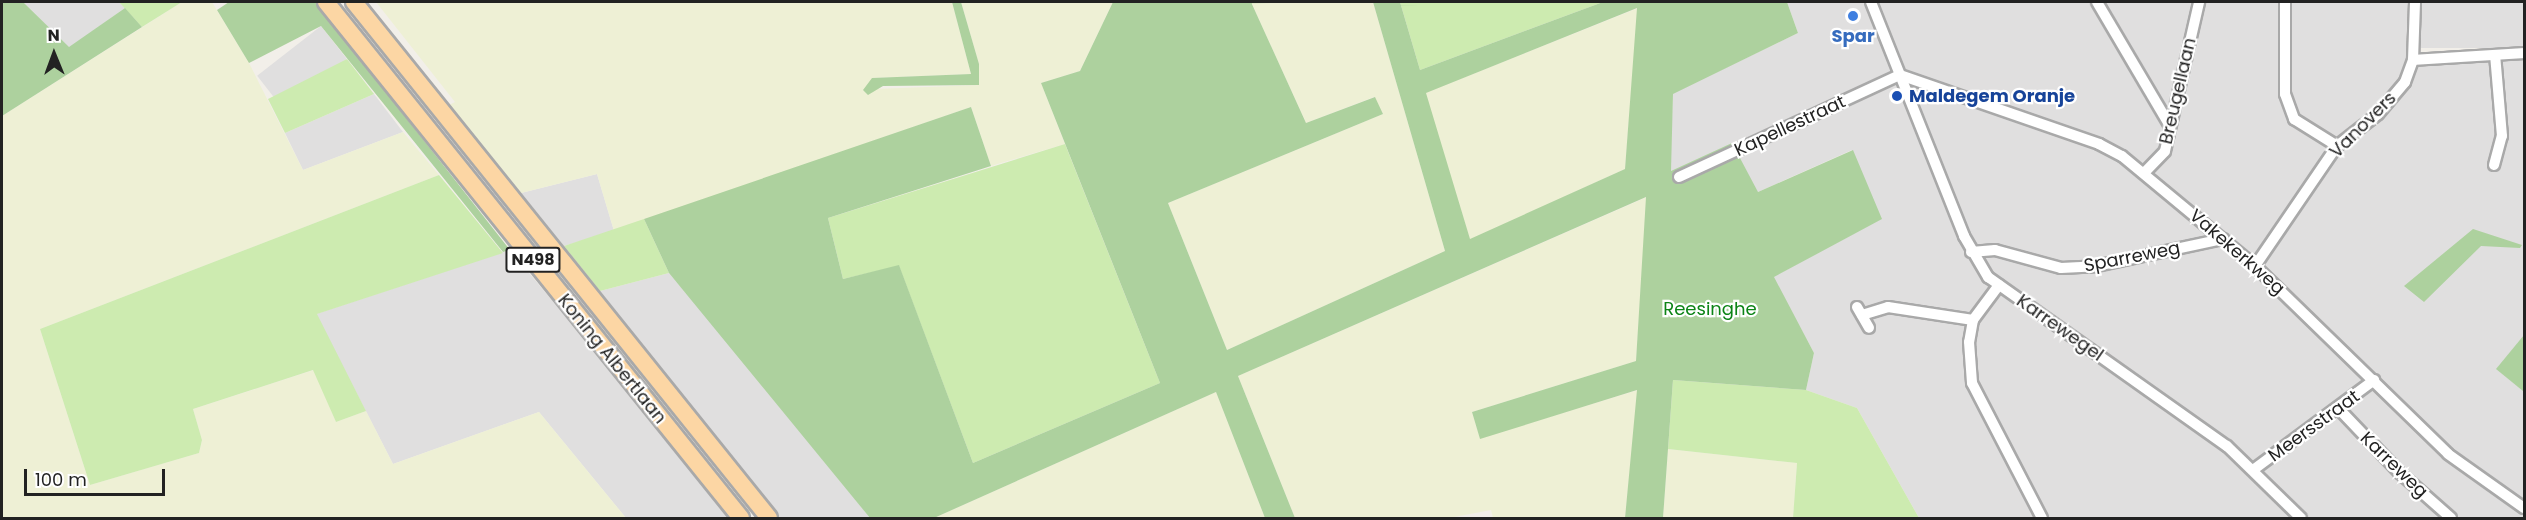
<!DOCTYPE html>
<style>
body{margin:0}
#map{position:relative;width:2526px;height:520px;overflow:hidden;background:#f2efe9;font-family:Poppins,sans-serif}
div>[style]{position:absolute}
.residential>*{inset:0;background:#e0dfdf;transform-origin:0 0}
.farmland>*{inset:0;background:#eef0d5}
.grass>*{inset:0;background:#cdebb0}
.forest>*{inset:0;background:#add19e}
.roads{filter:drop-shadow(2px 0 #a9a9a9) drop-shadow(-2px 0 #a9a9a9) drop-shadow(0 2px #a9a9a9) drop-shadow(0 -2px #a9a9a9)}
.street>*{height:10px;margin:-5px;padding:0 5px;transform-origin:5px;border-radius:5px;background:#fff}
.primary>*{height:16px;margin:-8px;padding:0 8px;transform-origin:8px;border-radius:8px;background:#fcd6a4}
.dots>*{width:16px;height:16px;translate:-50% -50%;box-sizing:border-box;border:3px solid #fff;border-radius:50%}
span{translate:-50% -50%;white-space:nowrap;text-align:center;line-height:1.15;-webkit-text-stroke:4.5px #fff;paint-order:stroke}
.shield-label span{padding:2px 4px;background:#fff;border:2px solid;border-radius:4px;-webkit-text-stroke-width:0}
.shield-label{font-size:16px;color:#222;font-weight:700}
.shop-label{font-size:18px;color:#366cbe;font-weight:700}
.street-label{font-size:18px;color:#222}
.transit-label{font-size:18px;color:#164399;font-weight:700}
.left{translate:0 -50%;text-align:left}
.park-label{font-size:18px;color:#0c8416}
.frame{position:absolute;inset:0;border:3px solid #222;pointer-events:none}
.north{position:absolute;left:24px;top:24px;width:60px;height:60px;-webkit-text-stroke:4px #fff;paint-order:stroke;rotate:359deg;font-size:16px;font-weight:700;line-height:24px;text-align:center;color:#222}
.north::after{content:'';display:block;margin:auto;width:21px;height:27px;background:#222;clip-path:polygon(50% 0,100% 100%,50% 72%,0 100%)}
.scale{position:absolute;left:24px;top:469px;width:141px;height:27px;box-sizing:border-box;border:3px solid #222;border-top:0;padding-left:8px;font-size:18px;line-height:21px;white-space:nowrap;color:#222;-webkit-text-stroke:4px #fff;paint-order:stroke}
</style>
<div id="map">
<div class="residential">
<i style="clip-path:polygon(23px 2px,119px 2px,125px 8px,69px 48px)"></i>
<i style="clip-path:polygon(1787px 2px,2408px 2px,2406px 63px,2524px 60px,2524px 518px,1919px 518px,1857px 408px,1806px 390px,1814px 353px,1773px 277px,1881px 219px,1852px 150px,1758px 192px,1670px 172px,1673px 93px,1798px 33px)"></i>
<i style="left:2421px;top:2px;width:103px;height:46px"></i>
<i style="left:321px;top:26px;width:42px;height:81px;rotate:52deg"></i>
<i style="clip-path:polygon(374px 94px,403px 132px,303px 170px,285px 133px)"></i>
<i style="clip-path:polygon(597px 174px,614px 231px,564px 246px,521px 193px)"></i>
<i style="clip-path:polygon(510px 250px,675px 448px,733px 518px,626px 518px,539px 412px,393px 464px,316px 314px)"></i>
<i style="clip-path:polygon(669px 273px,758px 378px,870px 518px,780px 518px,600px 291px)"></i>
</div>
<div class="farmland">
<i style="clip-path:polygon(182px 2px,212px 2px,249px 63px,303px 170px,403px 132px,439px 175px,40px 329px,90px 485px,199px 453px,202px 440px,193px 409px,314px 370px,336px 422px,366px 411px,393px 464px,539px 412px,626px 518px,2px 518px,2px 116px)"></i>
<i style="clip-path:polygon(376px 2px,952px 2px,971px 74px,872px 78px,875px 89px,979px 85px,979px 64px,961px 2px,1113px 2px,1080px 71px,1041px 83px,1065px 144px,991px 166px,971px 107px,614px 231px,597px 174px,521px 193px,449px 105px,455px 102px)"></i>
<i style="clip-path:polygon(1251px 2px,1373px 2px,1445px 251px,1227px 350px,1168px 203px,1383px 114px,1374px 97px,1306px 123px)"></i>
<i style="clip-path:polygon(1638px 8px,1625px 169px,1470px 240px,1425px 93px)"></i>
<i style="clip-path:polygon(1647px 197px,1636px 361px,1472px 412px,1480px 438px,1638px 390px,1625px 518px,1493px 518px,1491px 510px,1449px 518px,1295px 518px,1238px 376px)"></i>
<i style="clip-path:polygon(1216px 392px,1265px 518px,934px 518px)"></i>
<i style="clip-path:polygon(1668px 449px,1797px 463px,1793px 518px,1663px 518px)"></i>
</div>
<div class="grass">
<i style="clip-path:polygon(119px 2px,182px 2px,142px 27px)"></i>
<i style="clip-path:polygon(1400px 2px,1603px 2px,1420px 70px)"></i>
<i style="clip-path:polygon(347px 59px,374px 94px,285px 133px,268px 99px)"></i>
<i style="clip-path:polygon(1065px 144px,1160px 383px,973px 463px,899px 266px,843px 279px,828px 218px)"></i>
<i style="clip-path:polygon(439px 175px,503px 253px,317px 314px,366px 411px,336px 422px,313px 370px,193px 409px,202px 440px,199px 453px,90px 485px,40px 329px)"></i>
<i style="clip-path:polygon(644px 219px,669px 273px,600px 291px,564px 246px)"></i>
<i style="clip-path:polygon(1673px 380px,1806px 390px,1857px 408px,1919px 518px,1793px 518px,1797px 463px,1668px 449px)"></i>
</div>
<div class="forest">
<i style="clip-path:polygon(2px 2px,23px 2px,69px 47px,125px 8px,142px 27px,2px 116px)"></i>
<i style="clip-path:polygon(229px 2px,315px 2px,510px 250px,503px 252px,321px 26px,249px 63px,217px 10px)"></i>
<i style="clip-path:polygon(952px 2px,961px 2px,979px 64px,979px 85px,883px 86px,868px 95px,863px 90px,872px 78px,971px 74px)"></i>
<i style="clip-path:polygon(evenodd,1113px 2px,1251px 2px,1306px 123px,1375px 97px,1383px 114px,1168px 203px,1227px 350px,1445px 251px,1373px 2px,1400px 2px,1420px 70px,1603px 2px,1787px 2px,1798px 33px,1673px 94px,1671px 171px,1732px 143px,1758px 192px,1853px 150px,1882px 219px,1774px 277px,1814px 353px,1806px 390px,1673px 380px,1663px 518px,1625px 518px,1637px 390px,1480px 439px,1472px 412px,1636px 361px,1646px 197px,1238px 376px,1295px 518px,1265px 518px,1216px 392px,934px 518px,870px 518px,669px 273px,644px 219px,971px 107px,991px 166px,828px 218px,843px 279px,899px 265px,973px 463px,1160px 383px,1041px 83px,1080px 71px,1113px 2px,1637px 8px,1625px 169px,1470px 239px,1426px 93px,1637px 8px)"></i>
<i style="clip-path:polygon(2473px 229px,2522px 245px,2520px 248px,2481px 246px,2424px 302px,2404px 286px)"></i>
<i style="clip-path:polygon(2524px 335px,2524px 390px,2523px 391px,2496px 369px)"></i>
</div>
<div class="roads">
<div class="street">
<i style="left:1871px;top:2px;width:252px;rotate:68.3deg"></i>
<i style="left:1964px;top:236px;width:48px;rotate:59.7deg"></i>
<i style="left:1988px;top:277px;width:293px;rotate:35.3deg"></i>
<i style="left:2227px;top:446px;width:103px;rotate:44.2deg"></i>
<i style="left:2097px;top:2px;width:142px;rotate:59.5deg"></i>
<i style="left:2285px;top:2px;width:92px;rotate:90deg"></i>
<i style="left:2285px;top:94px;width:27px;rotate:70deg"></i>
<i style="left:2294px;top:119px;width:51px;rotate:32.1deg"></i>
<i style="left:2413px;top:60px;width:111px;rotate:-3.6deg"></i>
<i style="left:1900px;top:75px;width:211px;rotate:19.1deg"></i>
<i style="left:2099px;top:144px;width:26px;rotate:28deg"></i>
<i style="left:2122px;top:156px;width:173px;rotate:39.6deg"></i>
<i style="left:2255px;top:266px;width:269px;rotate:44.2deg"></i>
<i style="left:2448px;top:454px;width:93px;rotate:35.4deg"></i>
<i style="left:2494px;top:165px;width:30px;rotate:-75deg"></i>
<i style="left:2502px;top:136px;width:81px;rotate:-94.9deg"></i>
<i style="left:2144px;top:173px;width:30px;rotate:-46deg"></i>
<i style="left:2165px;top:151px;width:153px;rotate:-77.1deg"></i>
<i style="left:1679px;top:177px;width:243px;rotate:-24.8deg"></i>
<i style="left:1971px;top:252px;width:24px;rotate:-5deg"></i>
<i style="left:1995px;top:250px;width:68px;rotate:15.3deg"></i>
<i style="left:2061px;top:268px;width:35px;rotate:-3deg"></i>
<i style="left:2096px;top:266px;width:130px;rotate:-12deg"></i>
<i style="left:2255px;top:266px;width:145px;rotate:-55.7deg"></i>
<i style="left:2337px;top:146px;width:52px;rotate:-38deg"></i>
<i style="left:2378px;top:114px;width:42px;rotate:-49.8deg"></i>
<i style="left:2405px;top:82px;width:23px;rotate:-70deg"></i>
<i style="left:2413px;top:60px;width:58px;rotate:-88deg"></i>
<i style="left:1999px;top:285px;width:44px;rotate:126.6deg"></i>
<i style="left:1973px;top:320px;width:22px;rotate:100deg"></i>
<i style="left:1969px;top:342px;width:41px;rotate:85.8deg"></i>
<i style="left:1972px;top:383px;width:152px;rotate:62.6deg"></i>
<i style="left:1857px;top:307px;width:24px;rotate:60deg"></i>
<i style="left:1862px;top:315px;width:27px;rotate:-17deg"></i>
<i style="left:1888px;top:307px;width:86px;rotate:8.7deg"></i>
<i style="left:2339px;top:409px;width:88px;rotate:46.4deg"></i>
<i style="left:2400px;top:473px;width:68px;rotate:41.4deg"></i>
<i style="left:2253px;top:470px;width:151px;rotate:-36.6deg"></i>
</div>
<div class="primary">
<i style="left:326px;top:2px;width:662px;rotate:51.19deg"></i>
<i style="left:354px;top:2px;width:662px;rotate:51.19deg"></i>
</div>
</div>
<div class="dots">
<i style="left:1853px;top:16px;background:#3f7fe0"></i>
<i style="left:1897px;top:96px;background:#1a4fb4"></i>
</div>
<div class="shield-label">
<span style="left:533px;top:260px">N498</span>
</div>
<div class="shop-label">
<span style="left:1853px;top:36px">Spar</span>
</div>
<div class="street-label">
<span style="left:2178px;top:91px;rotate:-77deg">Breugellaan</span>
<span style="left:2363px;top:125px;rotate:-45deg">Vanovers</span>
<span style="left:1790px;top:126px;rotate:-25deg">Kapellestraat</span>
<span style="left:2237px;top:252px;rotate:41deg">Vakekerkweg</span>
<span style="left:2132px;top:257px;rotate:-11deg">Sparreweg</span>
<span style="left:2060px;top:328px;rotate:35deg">Karrewegel</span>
<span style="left:612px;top:359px;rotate:51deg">Koning Albertlaan</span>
<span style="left:2314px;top:426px;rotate:-36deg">Meersstraat</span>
<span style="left:2394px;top:465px;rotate:44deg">Karreweg</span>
</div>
<div class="transit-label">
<span class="left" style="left:1909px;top:96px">Maldegem Oranje</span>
</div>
<div class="park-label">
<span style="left:1710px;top:309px">Reesinghe</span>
</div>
<div class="frame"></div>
<div class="north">N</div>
<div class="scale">100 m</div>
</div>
